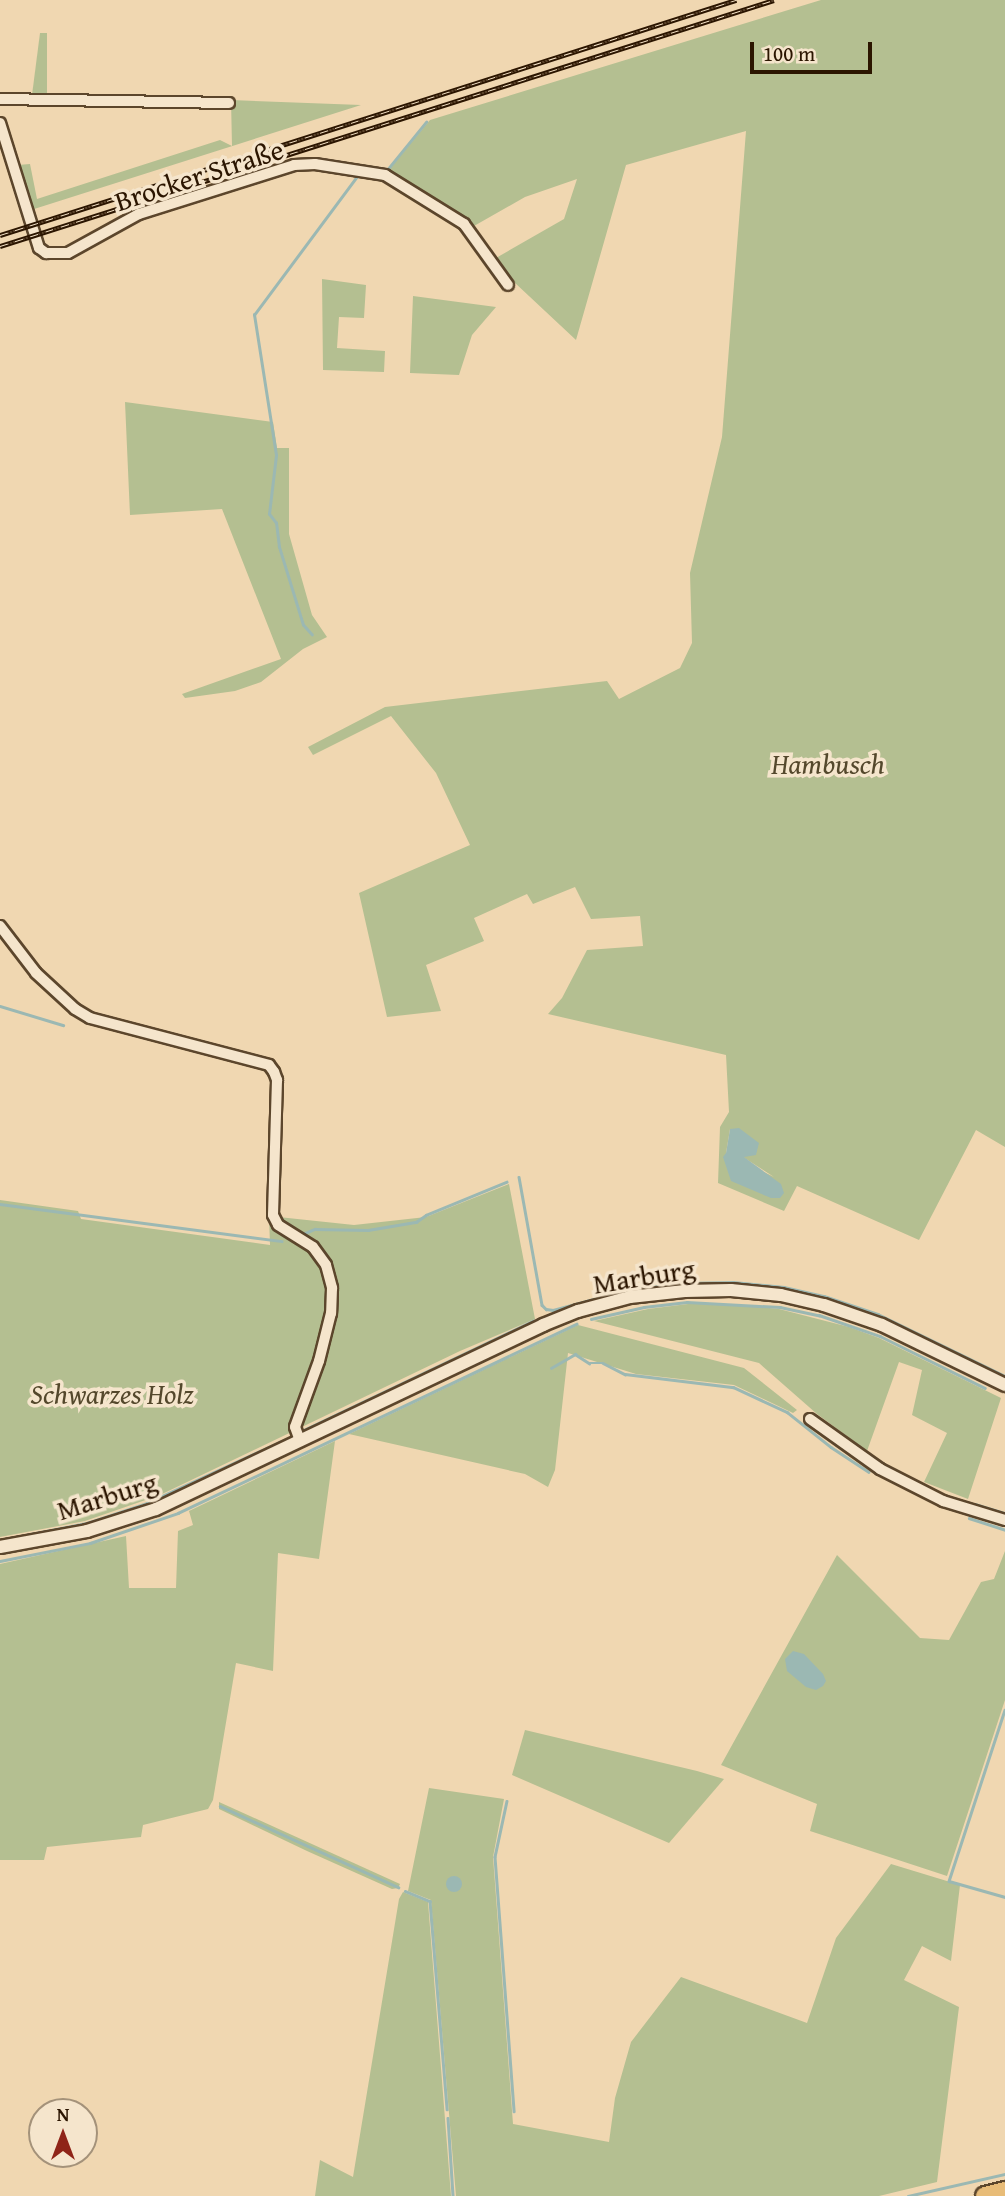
<!DOCTYPE html>
<meta charset="utf-8">
<style>
body{margin:0}
#map{position:relative;width:1005px;height:2196px;overflow:hidden;background:#f0d7b1;font-family:"Gentium Book Plus",serif}
div>[style]{position:absolute}
.green>*{inset:0;background:#b4bf91}
.water>*{inset:0;background:#9bb8b3}
.round{border-radius:50%}
.stream>*{height:2.5px;margin:-1.25px;padding:0 1.25px;transform-origin:1.25px;border-radius:1.25px;background:#9bb8b3}
.roads{filter:drop-shadow(2px 0 #5c462c) drop-shadow(-2px 0 #5c462c) drop-shadow(0 2px #5c462c) drop-shadow(0 -2px #5c462c)}
.minor>*{height:10px;margin:-5px;padding:0 5px;transform-origin:5px;border-radius:5px;background:#f5e5cc}
.tertiary>*{height:12px;margin:-6px;padding:0 6px;transform-origin:6px;border-radius:6px;background:#f5e5cc}
.motorway>*{height:18px;margin:-9px;padding:0 9px;transform-origin:9px;border-radius:9px;background:#e8bc78}
.rail>*{height:5px;margin-top:-2.5px;transform-origin:0;background:repeating-linear-gradient(90deg,#f5e5cc 0 8px,#2b1500 0 16px);box-sizing:border-box;border-block:2px solid #2b1500}
span{translate:-50% -50%;white-space:nowrap;text-align:center;line-height:1.15;-webkit-text-stroke:7px #f5e5cc;paint-order:stroke}
.street-label{font-size:28px;color:#2b1500}
.park-label{font-size:28px;color:#54482c;font-style:italic}
.north{position:absolute;left:28px;top:2098px;width:70px;height:70px;box-sizing:border-box;background:#f5e5cc;border:2px solid #a4927a;border-radius:50%;rotate:0deg;font-size:19px;font-weight:700;line-height:28px;text-align:center;color:#2b1500}
.north::after{content:'';display:block;margin:auto;width:24px;height:32px;background:#8f2418;clip-path:polygon(50% 0,100% 100%,50% 72%,0 100%)}
.scale{position:absolute;left:750px;top:42px;width:122px;height:32px;box-sizing:border-box;border:4px solid #2b1500;border-top:0;padding-left:9px;font-size:21px;line-height:24px;white-space:nowrap;color:#2b1500;-webkit-text-stroke:5px #f5e5cc;paint-order:stroke}
</style>
<div id="map">
<div class="green">
<i style="clip-path:polygon(evenodd,821px 0,1005px 0,1005px 1147px,976px 1130px,919px 1240px,797px 1186px,784px 1211px,718px 1183px,720px 1127px,729px 1112px,726px 1055px,548px 1014px,562px 998px,587px 950px,643px 946px,640px 916px,591px 919px,575px 887px,533px 904px,527px 894px,474px 918px,484px 941px,426px 965px,441px 1011px,387px 1017px,359px 893px,470px 845px,436px 773px,391px 716px,313px 755px,308px 747px,385px 707px,607px 681px,619px 699px,680px 668px,692px 643px,690px 573px,722px 437px,746px 131px,626px 165px,576px 340px,514px 282px,496px 258px,564px 219px,577px 179px,525px 197px,474px 226px,387px 172px,430px 120px,821px 0,730px 1129px,743px 1157px,774px 1177px,726px 1153px,730px 1129px)"></i>
<i style="clip-path:polygon(40px 33px,47px 33px,47px 95px,32px 95px)"></i>
<i style="clip-path:polygon(231px 100px,361px 105px,31px 210px,18px 165px,30px 164px,37px 199px,220px 140px,232px 146px)"></i>
<i style="clip-path:polygon(322px 279px,366px 285px,364px 318px,339px 317px,337px 348px,385px 351px,384px 372px,323px 370px)"></i>
<i style="clip-path:polygon(413px 296px,496px 307px,472px 335px,459px 375px,410px 373px)"></i>
<i style="clip-path:polygon(125px 402px,273px 422px,277px 448px,289px 448px,289px 534px,312px 615px,327px 637px,303px 649px,261px 682px,235px 691px,185px 698px,182px 694px,281px 659px,222px 509px,130px 515px)"></i>
<i style="clip-path:polygon(509px 1184px,535px 1319px,460px 1351px,160px 1495px,85px 1521px,0 1537px,0 1200px,78px 1211px,81px 1219px,270px 1245px,269px 1216px,354px 1225px,426px 1217px)"></i>
<i style="clip-path:polygon(688px 1304px,733px 1304px,779px 1309px,849px 1327px,879px 1338px,1001px 1398px,968px 1499px,924px 1482px,947px 1433px,912px 1415px,922px 1370px,899px 1362px,867px 1451px,817px 1414px,759px 1363px,594px 1321px,648px 1309px)"></i>
<i style="clip-path:polygon(578px 1325px,744px 1368px,797px 1410px,793px 1413px,734px 1385px,636px 1374px,568px 1353px,555px 1470px,548px 1487px,525px 1474px,349px 1434px)"></i>
<i style="clip-path:polygon(335px 1441px,319px 1559px,278px 1553px,273px 1671px,236px 1663px,213px 1800px,208px 1809px,143px 1825px,141px 1837px,47px 1847px,44px 1860px,0 1860px,0 1564px,126px 1536px,129px 1588px,176px 1588px,178px 1531px,193px 1525px,189px 1511px)"></i>
<i style="clip-path:polygon(1005px 1551px,1005px 1700px,947px 1876px,810px 1831px,817px 1804px,721px 1765px,837px 1555px,920px 1638px,949px 1640px,981px 1582px,994px 1579px)"></i>
<i style="clip-path:polygon(525px 1730px,697px 1771px,724px 1779px,669px 1843px,512px 1775px)"></i>
<i style="clip-path:polygon(429px 1788px,504px 1799px,493px 1857px,513px 2124px,609px 2142px,615px 2098px,631px 2042px,681px 1977px,807px 2023px,836px 1938px,891px 1864px,960px 1885px,951px 1961px,922px 1946px,904px 1980px,959px 2007px,937px 2182px,879px 2196px,456px 2196px,431px 1900px,408px 1891px)"></i>
<i style="clip-path:polygon(219px 1802px,400px 1884px,398px 1888px,392px 1889px,307px 1851px,219px 1809px)"></i>
<i style="clip-path:polygon(403px 1892px,428px 1902px,451px 2196px,315px 2196px,320px 2160px,353px 2177px,399px 1899px)"></i>
</div>
<div class="water">
<i style="clip-path:polygon(739px 1128px,759px 1143px,756px 1155px,744px 1157px,781px 1184px,784px 1193px,780px 1198px,771px 1198px,731px 1181px,723px 1157px,726px 1153px,730px 1129px)"></i>
<i style="clip-path:polygon(793px 1651px,804px 1654px,823px 1674px,826px 1681px,823px 1686px,816px 1690px,806px 1687px,787px 1671px,785px 1659px)"></i>
<i class="round" style="left:446px;top:1876px;width:16px;height:16px"></i>
</div>
<div class="stream">
<i style="left:387px;top:170px;width:62px;rotate:-50.9deg"></i>
<i style="left:312px;top:635px;width:13px;rotate:-132deg"></i>
<i style="left:303px;top:625px;width:82px;rotate:-107.1deg"></i>
<i style="left:279px;top:547px;width:24px;rotate:-97deg"></i>
<i style="left:276px;top:523px;width:11px;rotate:-128deg"></i>
<i style="left:269px;top:514px;width:59px;rotate:-83.2deg"></i>
<i style="left:276px;top:455px;width:142px;rotate:-98.9deg"></i>
<i style="left:254px;top:315px;width:174px;rotate:-53.4deg"></i>
<i style="left:0;top:1006px;width:66px;rotate:16.8deg"></i>
<i style="left:519px;top:1177px;width:130px;rotate:79.8deg"></i>
<i style="left:542px;top:1305px;width:6px;rotate:45deg"></i>
<i style="left:546px;top:1309px;width:7px;rotate:8deg"></i>
<i style="left:553px;top:1310px;width:77px;rotate:-15.1deg"></i>
<i style="left:627px;top:1290px;width:55px;rotate:-7.3deg"></i>
<i style="left:682px;top:1283px;width:51px;rotate:-1.1deg"></i>
<i style="left:733px;top:1282px;width:51px;rotate:5.6deg"></i>
<i style="left:784px;top:1287px;width:41px;rotate:12.7deg"></i>
<i style="left:824px;top:1296px;width:57px;rotate:18.4deg"></i>
<i style="left:878px;top:1314px;width:141px;rotate:26deg"></i>
<i style="left:0;top:1204px;width:284px;rotate:7.5deg"></i>
<i style="left:303px;top:1234px;width:13px;rotate:-23deg"></i>
<i style="left:315px;top:1229px;width:53px;rotate:1.1deg"></i>
<i style="left:368px;top:1230px;width:49px;rotate:-9.5deg"></i>
<i style="left:416px;top:1222px;width:12px;rotate:-35deg"></i>
<i style="left:426px;top:1215px;width:87px;rotate:-22.4deg"></i>
<i style="left:591px;top:1319px;width:54px;rotate:-12.8deg"></i>
<i style="left:644px;top:1307px;width:43px;rotate:-6.6deg"></i>
<i style="left:687px;top:1302px;width:93px;rotate:3.1deg"></i>
<i style="left:780px;top:1307px;width:40px;rotate:12deg"></i>
<i style="left:819px;top:1315px;width:65px;rotate:19deg"></i>
<i style="left:880px;top:1336px;width:117px;rotate:26.3deg"></i>
<i style="left:551px;top:1368px;width:28px;rotate:-30deg"></i>
<i style="left:575px;top:1354px;width:17px;rotate:33deg"></i>
<i style="left:589px;top:1363px;width:14px"></i>
<i style="left:603px;top:1363px;width:25px;rotate:27deg"></i>
<i style="left:625px;top:1374px;width:109px;rotate:6.9deg"></i>
<i style="left:733px;top:1387px;width:60px;rotate:24.8deg"></i>
<i style="left:787px;top:1412px;width:56px;rotate:38.5deg"></i>
<i style="left:831px;top:1447px;width:45px;rotate:33.3deg"></i>
<i style="left:304px;top:1430px;width:254px;rotate:-25.5deg"></i>
<i style="left:975px;top:1504px;width:31px;rotate:17deg"></i>
<i style="left:969px;top:1518px;width:38px;rotate:18deg"></i>
<i style="left:0;top:1540px;width:89px;rotate:-11.1deg"></i>
<i style="left:87px;top:1523px;width:63px;rotate:-18.4deg"></i>
<i style="left:147px;top:1503px;width:153px;rotate:-24.7deg"></i>
<i style="left:0;top:1561px;width:92px;rotate:-11.3deg"></i>
<i style="left:90px;top:1543px;width:93px;rotate:-18.8deg"></i>
<i style="left:178px;top:1513px;width:441px;rotate:-25.4deg"></i>
<i style="left:1005px;top:1710px;width:180px;rotate:108.1deg"></i>
<i style="left:949px;top:1881px;width:58px;rotate:15.9deg"></i>
<i style="left:507px;top:1801px;width:57px;rotate:102.1deg"></i>
<i style="left:495px;top:1857px;width:255px;rotate:85.7deg"></i>
<i style="left:220px;top:1806px;width:196px;rotate:24.5deg"></i>
<i style="left:405px;top:1891px;width:27px;rotate:22deg"></i>
<i style="left:430px;top:1901px;width:209px;rotate:85.3deg"></i>
<i style="left:448px;top:2118px;width:78px;rotate:86.3deg"></i>
<i style="left:908px;top:2196px;width:99px;rotate:-12.8deg"></i>
</div>
<div class="roads">
<div class="minor">
<i style="left:0;top:99px;width:229px;rotate:1deg"></i>
<i style="left:0;top:123px;width:131px;rotate:72.7deg"></i>
<i style="left:39px;top:248px;width:9px;rotate:36deg"></i>
<i style="left:46px;top:253px;width:22px"></i>
<i style="left:68px;top:253px;width:81px;rotate:-28.8deg"></i>
<i style="left:139px;top:214px;width:163px;rotate:-17.5deg"></i>
<i style="left:294px;top:165px;width:21px;rotate:-3deg"></i>
<i style="left:315px;top:164px;width:71px;rotate:8.9deg"></i>
<i style="left:385px;top:175px;width:93px;rotate:31.8deg"></i>
<i style="left:464px;top:224px;width:75px;rotate:54.2deg"></i>
<i style="left:0;top:926px;width:59px;rotate:52.5deg"></i>
<i style="left:36px;top:973px;width:53px;rotate:42.7deg"></i>
<i style="left:75px;top:1009px;width:17px;rotate:31deg"></i>
<i style="left:90px;top:1018px;width:185px;rotate:14.7deg"></i>
<i style="left:269px;top:1065px;width:9px;rotate:54deg"></i>
<i style="left:274px;top:1072px;width:9px;rotate:69deg"></i>
<i style="left:277px;top:1080px;width:135px;rotate:91.7deg"></i>
<i style="left:273px;top:1215px;width:11px;rotate:63deg"></i>
<i style="left:278px;top:1225px;width:41px;rotate:32.2deg"></i>
<i style="left:313px;top:1247px;width:22px;rotate:54deg"></i>
<i style="left:326px;top:1265px;width:24px;rotate:75deg"></i>
<i style="left:332px;top:1288px;width:25px;rotate:92deg"></i>
<i style="left:331px;top:1313px;width:49px;rotate:104deg"></i>
<i style="left:319px;top:1361px;width:70px;rotate:110deg"></i>
<i style="left:295px;top:1427px;width:15px;rotate:70deg"></i>
<i style="left:810px;top:1419px;width:86px;rotate:35.5deg"></i>
<i style="left:880px;top:1469px;width:71px;rotate:26.9deg"></i>
<i style="left:943px;top:1501px;width:65px;rotate:17deg"></i>
</div>
<div class="tertiary">
<i style="left:0;top:1547px;width:88px;rotate:-10.4deg"></i>
<i style="left:87px;top:1531px;width:72px;rotate:-17.7deg"></i>
<i style="left:156px;top:1509px;width:429px;rotate:-25.4deg"></i>
<i style="left:543px;top:1325px;width:38px;rotate:-22deg"></i>
<i style="left:578px;top:1311px;width:54px;rotate:-15.1deg"></i>
<i style="left:630px;top:1297px;width:55px;rotate:-6.2deg"></i>
<i style="left:685px;top:1291px;width:46px;rotate:-1.2deg"></i>
<i style="left:731px;top:1290px;width:50px;rotate:5.7deg"></i>
<i style="left:781px;top:1295px;width:44px;rotate:13.1deg"></i>
<i style="left:824px;top:1305px;width:61px;rotate:19deg"></i>
<i style="left:882px;top:1325px;width:137px;rotate:26deg"></i>
</div>
<div class="motorway">
<i style="left:985px;top:2196px;width:21px;rotate:-14deg"></i>
</div>
</div>
<div class="rail">
<i style="left:0;top:235px;width:773px;rotate:-17.71deg"></i>
<i style="left:0;top:246px;width:812px;rotate:-17.63deg"></i>
</div>
<div class="street-label">
<span style="left:199px;top:175px;rotate:-18deg">Brocker Straße</span>
<span style="left:644px;top:1276px;rotate:-9deg">Marburg</span>
<span style="left:107px;top:1496px;rotate:-17deg">Marburg</span>
</div>
<div class="park-label">
<span style="left:828px;top:764px">Hambusch</span>
<span style="left:112px;top:1394px">Schwarzes Holz</span>
</div>
<div class="north">N</div>
<div class="scale">100 m</div>
</div>
